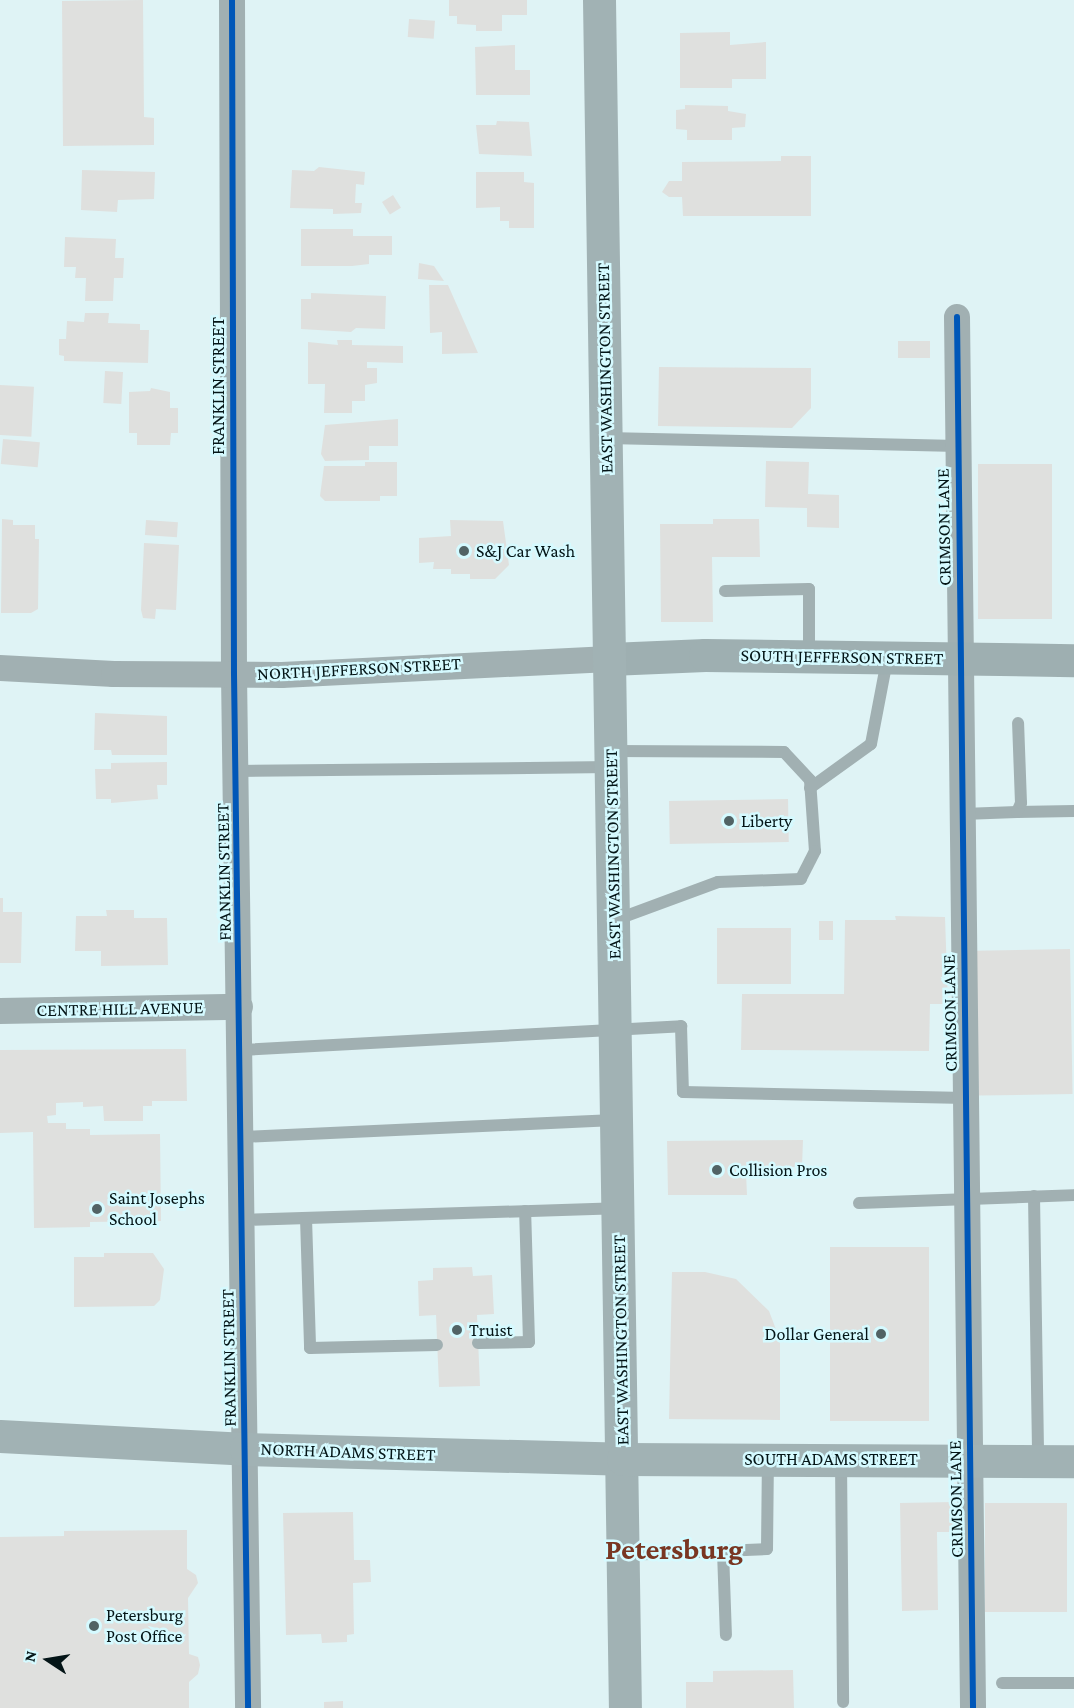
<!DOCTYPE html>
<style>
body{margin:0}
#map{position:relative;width:1074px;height:1708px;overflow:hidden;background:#dff3f5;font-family:"Crimson Pro",serif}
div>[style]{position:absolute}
.building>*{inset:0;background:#dfe0de;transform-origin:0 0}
.lane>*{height:12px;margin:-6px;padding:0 6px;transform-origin:6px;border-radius:6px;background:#a1b0b2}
.street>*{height:26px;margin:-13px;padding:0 13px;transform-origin:13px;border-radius:13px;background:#a1b0b2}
.secondary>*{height:33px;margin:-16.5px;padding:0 16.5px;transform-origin:16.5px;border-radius:16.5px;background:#9eafb1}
.primary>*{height:33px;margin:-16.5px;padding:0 16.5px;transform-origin:16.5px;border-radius:16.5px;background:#a1b2b4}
.cycleway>*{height:6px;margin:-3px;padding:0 3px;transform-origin:3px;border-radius:3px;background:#0057b8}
.dots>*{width:16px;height:16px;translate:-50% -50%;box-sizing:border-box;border:3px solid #d5faff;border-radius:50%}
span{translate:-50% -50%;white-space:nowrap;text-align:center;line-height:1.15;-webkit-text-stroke:5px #d5faff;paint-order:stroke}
.street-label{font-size:18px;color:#041517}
.poi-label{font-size:18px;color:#041517}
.left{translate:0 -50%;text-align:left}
.right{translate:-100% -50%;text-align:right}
.town-label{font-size:30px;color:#793622;font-weight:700}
.north{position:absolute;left:18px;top:1630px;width:60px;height:60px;-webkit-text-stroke:4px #d5faff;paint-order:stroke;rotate:282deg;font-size:16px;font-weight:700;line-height:24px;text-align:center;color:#041517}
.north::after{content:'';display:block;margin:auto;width:21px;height:27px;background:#041517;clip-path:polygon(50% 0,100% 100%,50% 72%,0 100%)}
</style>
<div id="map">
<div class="building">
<i style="clip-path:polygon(143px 0,144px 117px,154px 118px,154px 145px,63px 146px,62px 1px)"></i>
<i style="clip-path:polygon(449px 0,527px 0,527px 15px,502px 15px,502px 31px,476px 31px,476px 25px,457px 24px,457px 16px,449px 16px)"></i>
<i style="left:409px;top:19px;width:26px;height:18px;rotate:4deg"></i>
<i style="clip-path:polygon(730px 32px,730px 45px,766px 42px,766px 79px,732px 79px,732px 88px,680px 88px,680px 33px)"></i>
<i style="clip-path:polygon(515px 45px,515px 70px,530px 70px,530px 95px,476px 95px,475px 47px)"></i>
<i style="clip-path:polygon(685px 105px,728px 106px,728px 111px,746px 114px,745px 127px,732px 128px,732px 140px,687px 140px,687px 130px,676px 129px,676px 110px,685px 109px)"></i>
<i style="clip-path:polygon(497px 121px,529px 122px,532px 156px,479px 154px,476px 125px,496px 125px)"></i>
<i style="clip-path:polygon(781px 156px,811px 156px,811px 216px,683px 216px,682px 197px,669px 197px,662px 192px,669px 181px,682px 181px,682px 162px,781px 161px)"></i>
<i style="clip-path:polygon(319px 167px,365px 172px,364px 185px,356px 184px,355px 203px,362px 203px,361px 213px,333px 214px,333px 209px,290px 208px,292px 170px,314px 171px)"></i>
<i style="clip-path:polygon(82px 170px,155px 172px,154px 199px,118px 200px,117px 212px,81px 210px)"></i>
<i style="clip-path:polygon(476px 172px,524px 172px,524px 182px,534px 183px,534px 228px,509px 228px,509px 221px,500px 221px,500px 207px,476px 208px)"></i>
<i style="left:393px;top:195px;width:15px;height:13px;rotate:58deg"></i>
<i style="clip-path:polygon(301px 229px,353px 229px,353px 236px,392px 236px,392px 255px,369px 255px,369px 264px,352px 266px,301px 266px)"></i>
<i style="clip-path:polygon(65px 237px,116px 239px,115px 258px,124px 258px,123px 278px,114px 278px,113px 301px,85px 301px,86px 278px,75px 278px,76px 267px,64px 267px)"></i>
<i style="clip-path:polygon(419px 263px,434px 266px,444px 281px,418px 279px)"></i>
<i style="clip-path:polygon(429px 285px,448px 285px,478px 353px,442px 354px,442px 332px,430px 333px)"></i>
<i style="clip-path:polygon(311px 293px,386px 296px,385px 329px,356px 328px,351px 332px,301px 329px,301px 299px,311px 299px)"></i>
<i style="clip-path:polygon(85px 313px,109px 313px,108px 323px,140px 324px,140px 330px,149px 330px,148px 363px,64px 361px,64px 356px,59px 355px,59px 339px,66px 339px,67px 321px,84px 322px)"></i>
<i style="clip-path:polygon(337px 340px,352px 340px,352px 345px,403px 346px,403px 363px,367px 362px,367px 368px,377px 368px,377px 383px,365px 385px,365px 401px,352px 401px,352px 413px,324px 413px,325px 384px,308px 384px,308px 342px,338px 345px)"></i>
<i style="left:930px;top:341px;width:17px;height:32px;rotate:90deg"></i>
<i style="clip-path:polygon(659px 367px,811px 368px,811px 408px,792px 428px,658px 426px)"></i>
<i style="left:105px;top:371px;width:18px;height:32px;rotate:3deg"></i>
<i style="left:0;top:385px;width:34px;height:50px;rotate:3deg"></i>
<i style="clip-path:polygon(151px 388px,170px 392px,170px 408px,178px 408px,178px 433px,171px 433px,170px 445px,137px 445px,137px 433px,129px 433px,129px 392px,150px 391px)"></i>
<i style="clip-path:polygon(398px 419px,398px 446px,369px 446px,369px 460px,325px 461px,321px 454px,325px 425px)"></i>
<i style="left:3px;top:439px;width:37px;height:25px;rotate:5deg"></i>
<i style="clip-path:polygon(766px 461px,809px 462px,808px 494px,839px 495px,839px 528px,807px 527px,807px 508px,765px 507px)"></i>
<i style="clip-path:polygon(365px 462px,397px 462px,397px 496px,380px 496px,380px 501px,325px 501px,320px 496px,324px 466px,365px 466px)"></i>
<i style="left:978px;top:464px;width:74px;height:155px"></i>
<i style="clip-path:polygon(2px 519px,13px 520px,13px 525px,35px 525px,35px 539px,39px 539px,38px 609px,31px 613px,1px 613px)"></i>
<i style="clip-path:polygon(713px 519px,759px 519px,760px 557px,712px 557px,713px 622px,661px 622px,660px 524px,713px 524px)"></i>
<i style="left:146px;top:520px;width:32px;height:15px;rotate:4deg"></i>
<i style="clip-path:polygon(450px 520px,503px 521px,509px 565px,495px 579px,470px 579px,470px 574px,451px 574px,451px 569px,433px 569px,434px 562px,419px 563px,419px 538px,451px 536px)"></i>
<i style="clip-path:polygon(144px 543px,179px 545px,176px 610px,156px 609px,155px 619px,143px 618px,141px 610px)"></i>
<i style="clip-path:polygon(95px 713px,167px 716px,167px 755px,112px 755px,111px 750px,94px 750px)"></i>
<i style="clip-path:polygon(167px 762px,167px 785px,157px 785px,158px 799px,111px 803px,111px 799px,96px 799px,95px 769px,111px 769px,111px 763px)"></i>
<i style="left:788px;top:799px;width:43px;height:119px;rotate:89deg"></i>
<i style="clip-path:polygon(0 898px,3px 898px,3px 912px,22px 912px,21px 963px,0 963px)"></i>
<i style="clip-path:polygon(106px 910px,134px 910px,134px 918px,167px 918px,168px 965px,101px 966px,101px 951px,75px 951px,76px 916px,107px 916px)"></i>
<i style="clip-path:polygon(895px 916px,945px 917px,948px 1004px,930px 1004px,929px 1051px,741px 1050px,742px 994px,844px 994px,845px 920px,896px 920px)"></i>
<i style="left:819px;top:921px;width:14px;height:19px"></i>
<i style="left:717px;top:928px;width:74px;height:56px"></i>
<i style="left:1070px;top:949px;width:145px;height:94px;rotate:89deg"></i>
<i style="clip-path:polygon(186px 1049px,187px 1101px,152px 1101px,152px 1106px,143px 1106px,143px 1121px,104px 1121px,103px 1106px,83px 1107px,83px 1102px,56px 1103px,56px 1115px,47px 1116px,48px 1123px,66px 1123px,66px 1129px,90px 1129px,90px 1135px,160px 1134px,161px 1221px,90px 1222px,90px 1227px,34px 1228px,33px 1132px,0 1133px,0 1050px)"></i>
<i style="clip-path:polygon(803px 1140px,802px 1167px,767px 1167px,766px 1172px,746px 1173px,747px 1195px,668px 1195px,667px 1141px)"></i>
<i style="left:830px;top:1247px;width:99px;height:174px"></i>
<i style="clip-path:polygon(104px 1253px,153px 1253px,164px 1269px,160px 1300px,154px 1306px,74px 1307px,74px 1257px,104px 1257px)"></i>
<i style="clip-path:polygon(472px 1267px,473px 1276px,492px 1275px,494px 1314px,477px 1315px,480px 1386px,439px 1387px,436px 1315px,419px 1316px,418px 1281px,433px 1280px,433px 1268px)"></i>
<i style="clip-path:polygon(672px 1272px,705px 1272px,736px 1279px,769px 1311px,780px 1340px,780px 1420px,669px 1419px)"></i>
<i style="clip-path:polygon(954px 1502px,954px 1532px,937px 1532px,938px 1610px,902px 1611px,900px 1503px)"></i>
<i style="left:985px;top:1503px;width:82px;height:109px"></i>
<i style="clip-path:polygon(353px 1512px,354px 1560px,370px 1560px,371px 1582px,353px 1583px,354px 1634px,347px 1635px,347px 1642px,322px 1643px,321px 1634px,286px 1635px,283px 1513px)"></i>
<i style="clip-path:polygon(187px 1530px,187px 1569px,196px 1575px,198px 1583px,188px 1598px,189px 1654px,198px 1657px,200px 1665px,198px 1674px,189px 1682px,189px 1708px,0 1708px,0 1537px,64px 1536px,64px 1531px)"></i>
<i style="clip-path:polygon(793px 1670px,794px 1708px,686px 1708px,686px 1682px,713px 1682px,713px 1671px)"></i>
<i style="clip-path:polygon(343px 1701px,343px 1708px,324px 1708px,324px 1702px)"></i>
</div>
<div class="lane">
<i style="left:607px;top:438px;width:351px;rotate:1.3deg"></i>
<i style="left:725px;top:591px;width:84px;rotate:-1.4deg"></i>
<i style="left:809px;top:589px;width:66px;rotate:90deg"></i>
<i style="left:612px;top:751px;width:172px;rotate:0.3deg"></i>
<i style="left:784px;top:752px;width:38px;rotate:47deg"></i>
<i style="left:810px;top:780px;width:71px;rotate:86deg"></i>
<i style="left:815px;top:851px;width:31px;rotate:117deg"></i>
<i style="left:801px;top:879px;width:83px;rotate:177.9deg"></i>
<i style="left:718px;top:882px;width:110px;rotate:159.7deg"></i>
<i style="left:237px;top:771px;width:374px;rotate:-0.6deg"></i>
<i style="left:810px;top:788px;width:75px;rotate:-35.8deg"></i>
<i style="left:871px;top:744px;width:86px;rotate:-79.2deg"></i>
<i style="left:1017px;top:812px;width:57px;rotate:-1deg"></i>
<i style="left:963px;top:814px;width:54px;rotate:-2.1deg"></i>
<i style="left:1017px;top:812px;width:10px;rotate:-66deg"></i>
<i style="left:1021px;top:803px;width:80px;rotate:-92.1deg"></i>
<i style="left:241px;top:1050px;width:441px;rotate:-3.1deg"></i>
<i style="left:681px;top:1026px;width:66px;rotate:88.3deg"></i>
<i style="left:683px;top:1092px;width:283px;rotate:1.2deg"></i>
<i style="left:241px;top:1137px;width:374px;rotate:-2.6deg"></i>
<i style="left:1034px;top:1196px;width:263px;rotate:89.1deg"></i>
<i style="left:859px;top:1203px;width:215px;rotate:-2.1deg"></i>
<i style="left:306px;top:1218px;width:130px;rotate:88.2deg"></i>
<i style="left:310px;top:1348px;width:127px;rotate:-1.4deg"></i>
<i style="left:242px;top:1220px;width:374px;rotate:-1.8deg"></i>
<i style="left:478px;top:1343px;width:51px;rotate:-1.1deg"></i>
<i style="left:529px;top:1342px;width:131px;rotate:-91.7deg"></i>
<i style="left:841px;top:1460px;width:242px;rotate:89.5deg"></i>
<i style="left:723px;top:1551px;width:84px;rotate:88deg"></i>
<i style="left:625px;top:1555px;width:142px;rotate:-2.4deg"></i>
<i style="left:767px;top:1549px;width:90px;rotate:-89.4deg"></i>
<i style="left:1002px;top:1683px;width:72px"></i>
</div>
<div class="street">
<i style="left:232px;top:0;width:674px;rotate:89.83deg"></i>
<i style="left:234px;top:674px;width:1034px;rotate:89.22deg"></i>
<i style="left:957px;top:317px;width:1391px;rotate:89.34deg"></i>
<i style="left:0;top:668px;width:114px;rotate:3deg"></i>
<i style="left:114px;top:674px;width:168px;rotate:0.3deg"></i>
<i style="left:282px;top:675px;width:328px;rotate:-2.8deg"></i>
<i style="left:0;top:1011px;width:240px;rotate:-1deg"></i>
</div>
<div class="secondary">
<i style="left:610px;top:659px;width:95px;rotate:-2.4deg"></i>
<i style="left:705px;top:655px;width:369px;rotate:0.8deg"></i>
</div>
<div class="primary">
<i style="left:599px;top:0;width:1708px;rotate:89.13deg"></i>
<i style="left:0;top:1436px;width:246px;rotate:3deg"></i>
<i style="left:246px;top:1449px;width:377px;rotate:1.5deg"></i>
<i style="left:623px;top:1459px;width:451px;rotate:0.3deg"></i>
</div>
<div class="cycleway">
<i style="left:232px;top:0;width:674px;rotate:89.83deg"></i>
<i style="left:234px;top:674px;width:1034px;rotate:89.22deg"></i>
<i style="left:957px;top:317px;width:1391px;rotate:89.34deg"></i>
</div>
<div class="dots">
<i style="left:464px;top:551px;background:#516365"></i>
<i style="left:729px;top:821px;background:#516365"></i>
<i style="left:717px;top:1170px;background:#516365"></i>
<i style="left:97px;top:1209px;background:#516365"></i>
<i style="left:457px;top:1330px;background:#516365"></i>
<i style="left:881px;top:1334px;background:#516365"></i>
<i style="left:94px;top:1626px;background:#516365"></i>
</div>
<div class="street-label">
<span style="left:605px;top:368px;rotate:-91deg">EAST WASHINGTON STREET</span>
<span style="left:218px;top:386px;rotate:-90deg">FRANKLIN STREET</span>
<span style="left:944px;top:527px;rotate:-91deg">CRIMSON LANE</span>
<span style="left:842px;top:657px;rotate:1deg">SOUTH JEFFERSON STREET</span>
<span style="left:359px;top:669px;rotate:-3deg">NORTH JEFFERSON STREET</span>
<span style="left:613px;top:854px;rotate:-91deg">EAST WASHINGTON STREET</span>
<span style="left:224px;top:872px;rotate:-91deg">FRANKLIN STREET</span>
<span style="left:120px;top:1009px;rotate:-1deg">CENTRE HILL AVENUE</span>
<span style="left:950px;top:1013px;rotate:-91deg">CRIMSON LANE</span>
<span style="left:621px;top:1340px;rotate:-91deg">EAST WASHINGTON STREET</span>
<span style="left:229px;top:1358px;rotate:-91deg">FRANKLIN STREET</span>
<span style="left:348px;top:1452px;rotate:2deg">NORTH ADAMS STREET</span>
<span style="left:831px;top:1459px">SOUTH ADAMS STREET</span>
<span style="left:956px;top:1499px;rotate:-91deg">CRIMSON LANE</span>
</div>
<div class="poi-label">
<span class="left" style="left:476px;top:551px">S&amp;J Car Wash</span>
<span class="left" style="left:741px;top:821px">Liberty</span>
<span class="left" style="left:729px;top:1170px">Collision Pros</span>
<span class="left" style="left:109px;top:1209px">Saint Josephs<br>School</span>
<span class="left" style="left:469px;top:1330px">Truist</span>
<span class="right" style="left:869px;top:1334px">Dollar General</span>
<span class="left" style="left:106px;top:1626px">Petersburg<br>Post Office</span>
</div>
<div class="town-label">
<span style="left:674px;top:1549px">Petersburg</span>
</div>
<div class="north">N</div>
</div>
